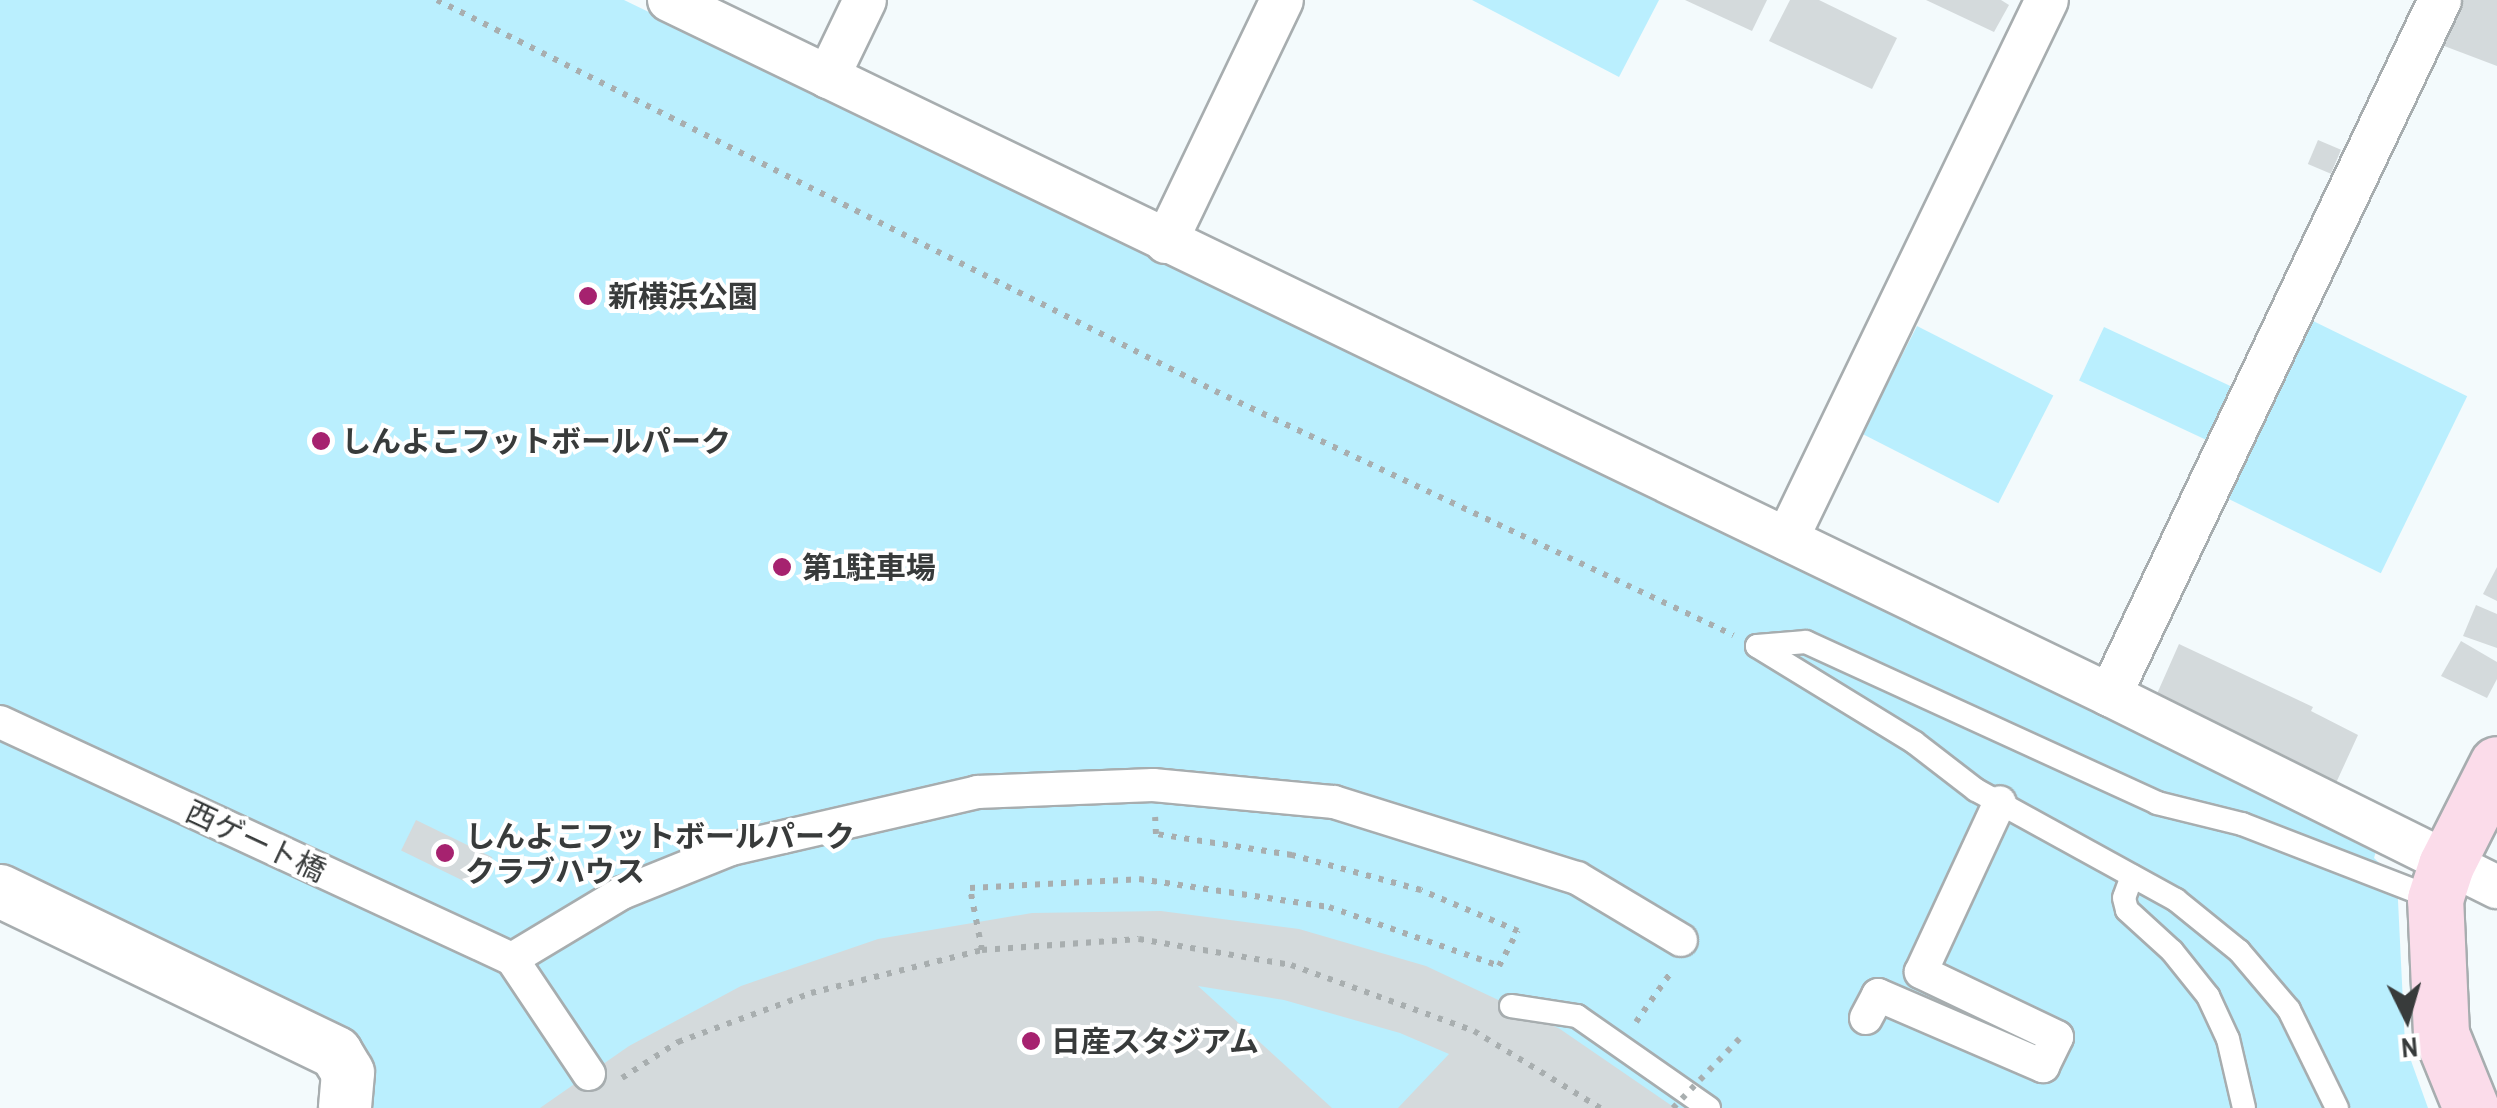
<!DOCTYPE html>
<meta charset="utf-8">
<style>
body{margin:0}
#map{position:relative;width:2497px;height:1108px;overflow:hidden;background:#f3fafc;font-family:"Archivo Narrow","Noto Sans JP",sans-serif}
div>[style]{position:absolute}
.green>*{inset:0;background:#baeffe;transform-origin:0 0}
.building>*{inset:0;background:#d4dadc;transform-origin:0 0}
.path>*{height:6px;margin-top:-3px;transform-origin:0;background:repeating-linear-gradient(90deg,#a8aeaf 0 5px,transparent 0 13px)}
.roads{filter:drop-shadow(2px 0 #a7adaf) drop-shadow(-2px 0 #a7adaf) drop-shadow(0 2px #a7adaf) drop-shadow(0 -2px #a7adaf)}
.service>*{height:22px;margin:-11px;padding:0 11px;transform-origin:11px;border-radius:11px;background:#fff}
.pedestrian>*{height:32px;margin:-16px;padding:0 16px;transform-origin:16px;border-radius:16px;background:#fff}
.minor>*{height:42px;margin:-21px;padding:0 21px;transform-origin:21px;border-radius:21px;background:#fff}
.tertiary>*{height:52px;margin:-26px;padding:0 26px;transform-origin:26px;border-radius:26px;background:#fff}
.primary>*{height:55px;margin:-27.5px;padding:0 27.5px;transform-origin:27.5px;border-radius:27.5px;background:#fbdcea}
.path-bridge>*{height:6px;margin-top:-3px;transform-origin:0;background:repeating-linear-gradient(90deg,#a8aeaf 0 5px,transparent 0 13px)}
.dots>*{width:28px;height:28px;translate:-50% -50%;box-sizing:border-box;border:5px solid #fff;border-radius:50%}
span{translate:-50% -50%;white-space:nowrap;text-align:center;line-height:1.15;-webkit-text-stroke:8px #fff;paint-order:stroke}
.poi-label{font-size:30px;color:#383b3b;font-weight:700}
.left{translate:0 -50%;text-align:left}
.street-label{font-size:30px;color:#383b3b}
.north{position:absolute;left:2357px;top:968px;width:100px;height:100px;-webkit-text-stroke:8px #fff;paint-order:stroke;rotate:175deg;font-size:28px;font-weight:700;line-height:40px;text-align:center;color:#383b3b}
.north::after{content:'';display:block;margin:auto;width:35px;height:45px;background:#383b3b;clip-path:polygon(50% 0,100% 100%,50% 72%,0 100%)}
</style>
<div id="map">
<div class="green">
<i style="clip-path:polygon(0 0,624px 0,2377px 848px,2374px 858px,2397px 880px,2405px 1044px,2428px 1108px,365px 1108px,371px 1054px,314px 1015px,189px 952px,183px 963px,0 873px)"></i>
<i style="clip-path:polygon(1472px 0,1659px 0,1619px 77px)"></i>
<i style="left:2309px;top:319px;width:176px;height:197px;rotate:26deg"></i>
<i style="left:1917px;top:326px;width:153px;height:121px;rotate:27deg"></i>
<i style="left:2104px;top:327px;width:140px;height:59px;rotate:25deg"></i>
</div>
<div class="building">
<i style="clip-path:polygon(1685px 0,1767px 0,1752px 31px)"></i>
<i style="clip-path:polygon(1790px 0,1819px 0,1897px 38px,1872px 89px,1769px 41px)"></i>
<i style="clip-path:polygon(1926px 0,2001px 0,2009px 5px,1994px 32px)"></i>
<i style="clip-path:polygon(2459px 0,2497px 0,2497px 66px,2439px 44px)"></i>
<i style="left:2318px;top:140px;width:25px;height:26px;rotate:23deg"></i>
<i style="clip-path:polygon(2497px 567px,2497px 601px,2483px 594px)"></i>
<i style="clip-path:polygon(2476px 605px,2497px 614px,2497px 648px,2463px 636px)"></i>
<i style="clip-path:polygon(2461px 641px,2497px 662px,2497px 679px,2487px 698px,2441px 676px)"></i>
<i style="clip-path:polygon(2179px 644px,2313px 707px,2311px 711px,2358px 735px,2336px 783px,2156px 696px)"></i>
<i style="left:416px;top:820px;width:85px;height:34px;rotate:26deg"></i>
<i style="clip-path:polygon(1161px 911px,1299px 929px,1426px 966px,1560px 1029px,1675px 1108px,1398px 1108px,1449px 1054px,1400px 1033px,1284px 1000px,1198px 986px,1332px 1108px,540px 1108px,629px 1046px,741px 986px,878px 939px,1032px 913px)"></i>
</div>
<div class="path">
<i style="left:437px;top:0;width:871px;rotate:26.68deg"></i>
<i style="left:1215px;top:391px;width:573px;rotate:25.22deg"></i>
<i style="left:982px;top:950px;width:63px;rotate:-101deg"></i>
<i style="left:970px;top:888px;width:169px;rotate:-3deg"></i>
<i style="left:1139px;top:879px;width:192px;rotate:8.4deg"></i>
<i style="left:1329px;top:907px;width:180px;rotate:19.1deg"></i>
<i style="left:1499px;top:966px;width:40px;rotate:-62deg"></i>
<i style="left:1518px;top:931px;width:105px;rotate:-157.1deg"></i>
<i style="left:1421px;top:890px;width:134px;rotate:-164.8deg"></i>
<i style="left:1292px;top:855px;width:138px;rotate:-171.2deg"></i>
<i style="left:1156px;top:834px;width:17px;rotate:-93deg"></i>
<i style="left:1636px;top:1022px;width:62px;rotate:-54.8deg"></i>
<i style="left:622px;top:1078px;width:67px;rotate:-32.7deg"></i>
<i style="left:678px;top:1042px;width:142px;rotate:-20.2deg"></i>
<i style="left:811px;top:993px;width:176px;rotate:-14.1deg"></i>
<i style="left:982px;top:950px;width:157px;rotate:-4deg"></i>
<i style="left:1139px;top:939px;width:154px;rotate:9.7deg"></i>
<i style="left:1291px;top:965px;width:195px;rotate:19.8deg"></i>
<i style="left:1474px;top:1031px;width:148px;rotate:31.4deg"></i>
</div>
<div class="roads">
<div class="service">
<i style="left:1757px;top:646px;width:185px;rotate:31.5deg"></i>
<i style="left:1915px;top:743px;width:77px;rotate:37.6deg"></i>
<i style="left:1976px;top:790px;width:228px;rotate:28.8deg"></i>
<i style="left:2176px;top:900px;width:81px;rotate:39deg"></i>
<i style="left:2239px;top:951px;width:77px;rotate:49.7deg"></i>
<i style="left:2289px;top:1010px;width:109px;rotate:63.9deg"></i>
<i style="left:1757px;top:646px;width:49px;rotate:-4.7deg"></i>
<i style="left:1806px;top:642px;width:386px;rotate:24.6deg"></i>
<i style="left:2157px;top:803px;width:88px;rotate:13.9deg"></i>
<i style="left:2242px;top:824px;width:207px;rotate:21.2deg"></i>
<i style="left:2132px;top:876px;width:23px;rotate:110deg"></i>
<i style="left:2124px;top:898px;width:12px;rotate:76deg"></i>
<i style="left:2127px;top:910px;width:61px;rotate:42.3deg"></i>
<i style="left:2172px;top:951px;width:58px;rotate:51.3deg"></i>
<i style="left:2208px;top:996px;width:47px;rotate:65.1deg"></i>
<i style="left:2228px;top:1039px;width:71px;rotate:76.9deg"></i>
<i style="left:1511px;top:1006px;width:67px;rotate:8.6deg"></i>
<i style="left:1577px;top:1016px;width:161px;rotate:34.9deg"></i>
</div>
<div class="pedestrian">
<i style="left:0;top:722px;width:564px;rotate:24.84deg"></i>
<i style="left:1866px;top:1018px;width:26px;rotate:-62deg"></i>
<i style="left:1878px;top:995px;width:180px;rotate:23.3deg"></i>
<i style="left:2043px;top:1066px;width:32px;rotate:-64deg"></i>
<i style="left:2057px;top:1037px;width:151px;rotate:-154.5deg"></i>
<i style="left:1921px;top:972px;width:187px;rotate:-65.1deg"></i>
<i style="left:589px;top:1074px;width:138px;rotate:-123.8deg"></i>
<i style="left:512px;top:959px;width:128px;rotate:-31deg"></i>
<i style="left:622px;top:893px;width:118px;rotate:-22deg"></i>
<i style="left:731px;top:849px;width:253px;rotate:-13deg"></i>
<i style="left:977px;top:792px;width:176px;rotate:-2.3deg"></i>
<i style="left:1153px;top:785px;width:182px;rotate:5.4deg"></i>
<i style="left:1334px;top:802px;width:255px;rotate:17.4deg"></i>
<i style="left:1577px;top:878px;width:121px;rotate:30.8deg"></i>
</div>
<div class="minor">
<i style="left:669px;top:0;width:1600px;rotate:25.75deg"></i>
<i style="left:2110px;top:695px;width:432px;rotate:26.4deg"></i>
<i style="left:828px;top:77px;width:85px;rotate:-64.3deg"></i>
<i style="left:1166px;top:242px;width:268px;rotate:-64.4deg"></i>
<i style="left:1787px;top:539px;width:598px;rotate:-64.25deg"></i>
<i style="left:2110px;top:695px;width:769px;rotate:-64.6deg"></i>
</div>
<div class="tertiary">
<i style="left:0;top:891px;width:373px;rotate:25.7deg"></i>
<i style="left:336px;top:1053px;width:23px;rotate:59deg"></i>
<i style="left:348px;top:1073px;width:35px;rotate:95deg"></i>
</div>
<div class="primary">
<i style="left:2471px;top:1108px;width:80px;rotate:-112.1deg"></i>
<i style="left:2441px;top:1034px;width:135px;rotate:-92.5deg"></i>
<i style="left:2435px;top:899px;width:36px;rotate:-72deg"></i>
<i style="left:2446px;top:865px;width:113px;rotate:-63.2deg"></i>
</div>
</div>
<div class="path-bridge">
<i style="left:1673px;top:1108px;width:103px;rotate:-46.2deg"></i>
</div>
<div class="dots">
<i style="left:588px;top:296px;background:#a6226f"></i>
<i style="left:321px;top:441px;background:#a6226f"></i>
<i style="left:782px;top:567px;background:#a6226f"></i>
<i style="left:445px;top:853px;background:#a6226f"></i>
<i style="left:1031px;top:1041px;background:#a6226f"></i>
</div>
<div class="poi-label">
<span class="left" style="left:608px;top:296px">新横浜公園</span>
<span class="left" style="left:341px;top:441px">しんよこフットボールパーク</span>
<span class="left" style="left:802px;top:567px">第1駐車場</span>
<span class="left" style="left:465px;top:853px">しんよこフットボールパーク<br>クラブハウス</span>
<span class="left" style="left:1051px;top:1041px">日産スタジアム</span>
</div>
<div class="street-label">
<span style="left:256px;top:841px;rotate:25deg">西ゲート橋</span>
</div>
<div class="north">N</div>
</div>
